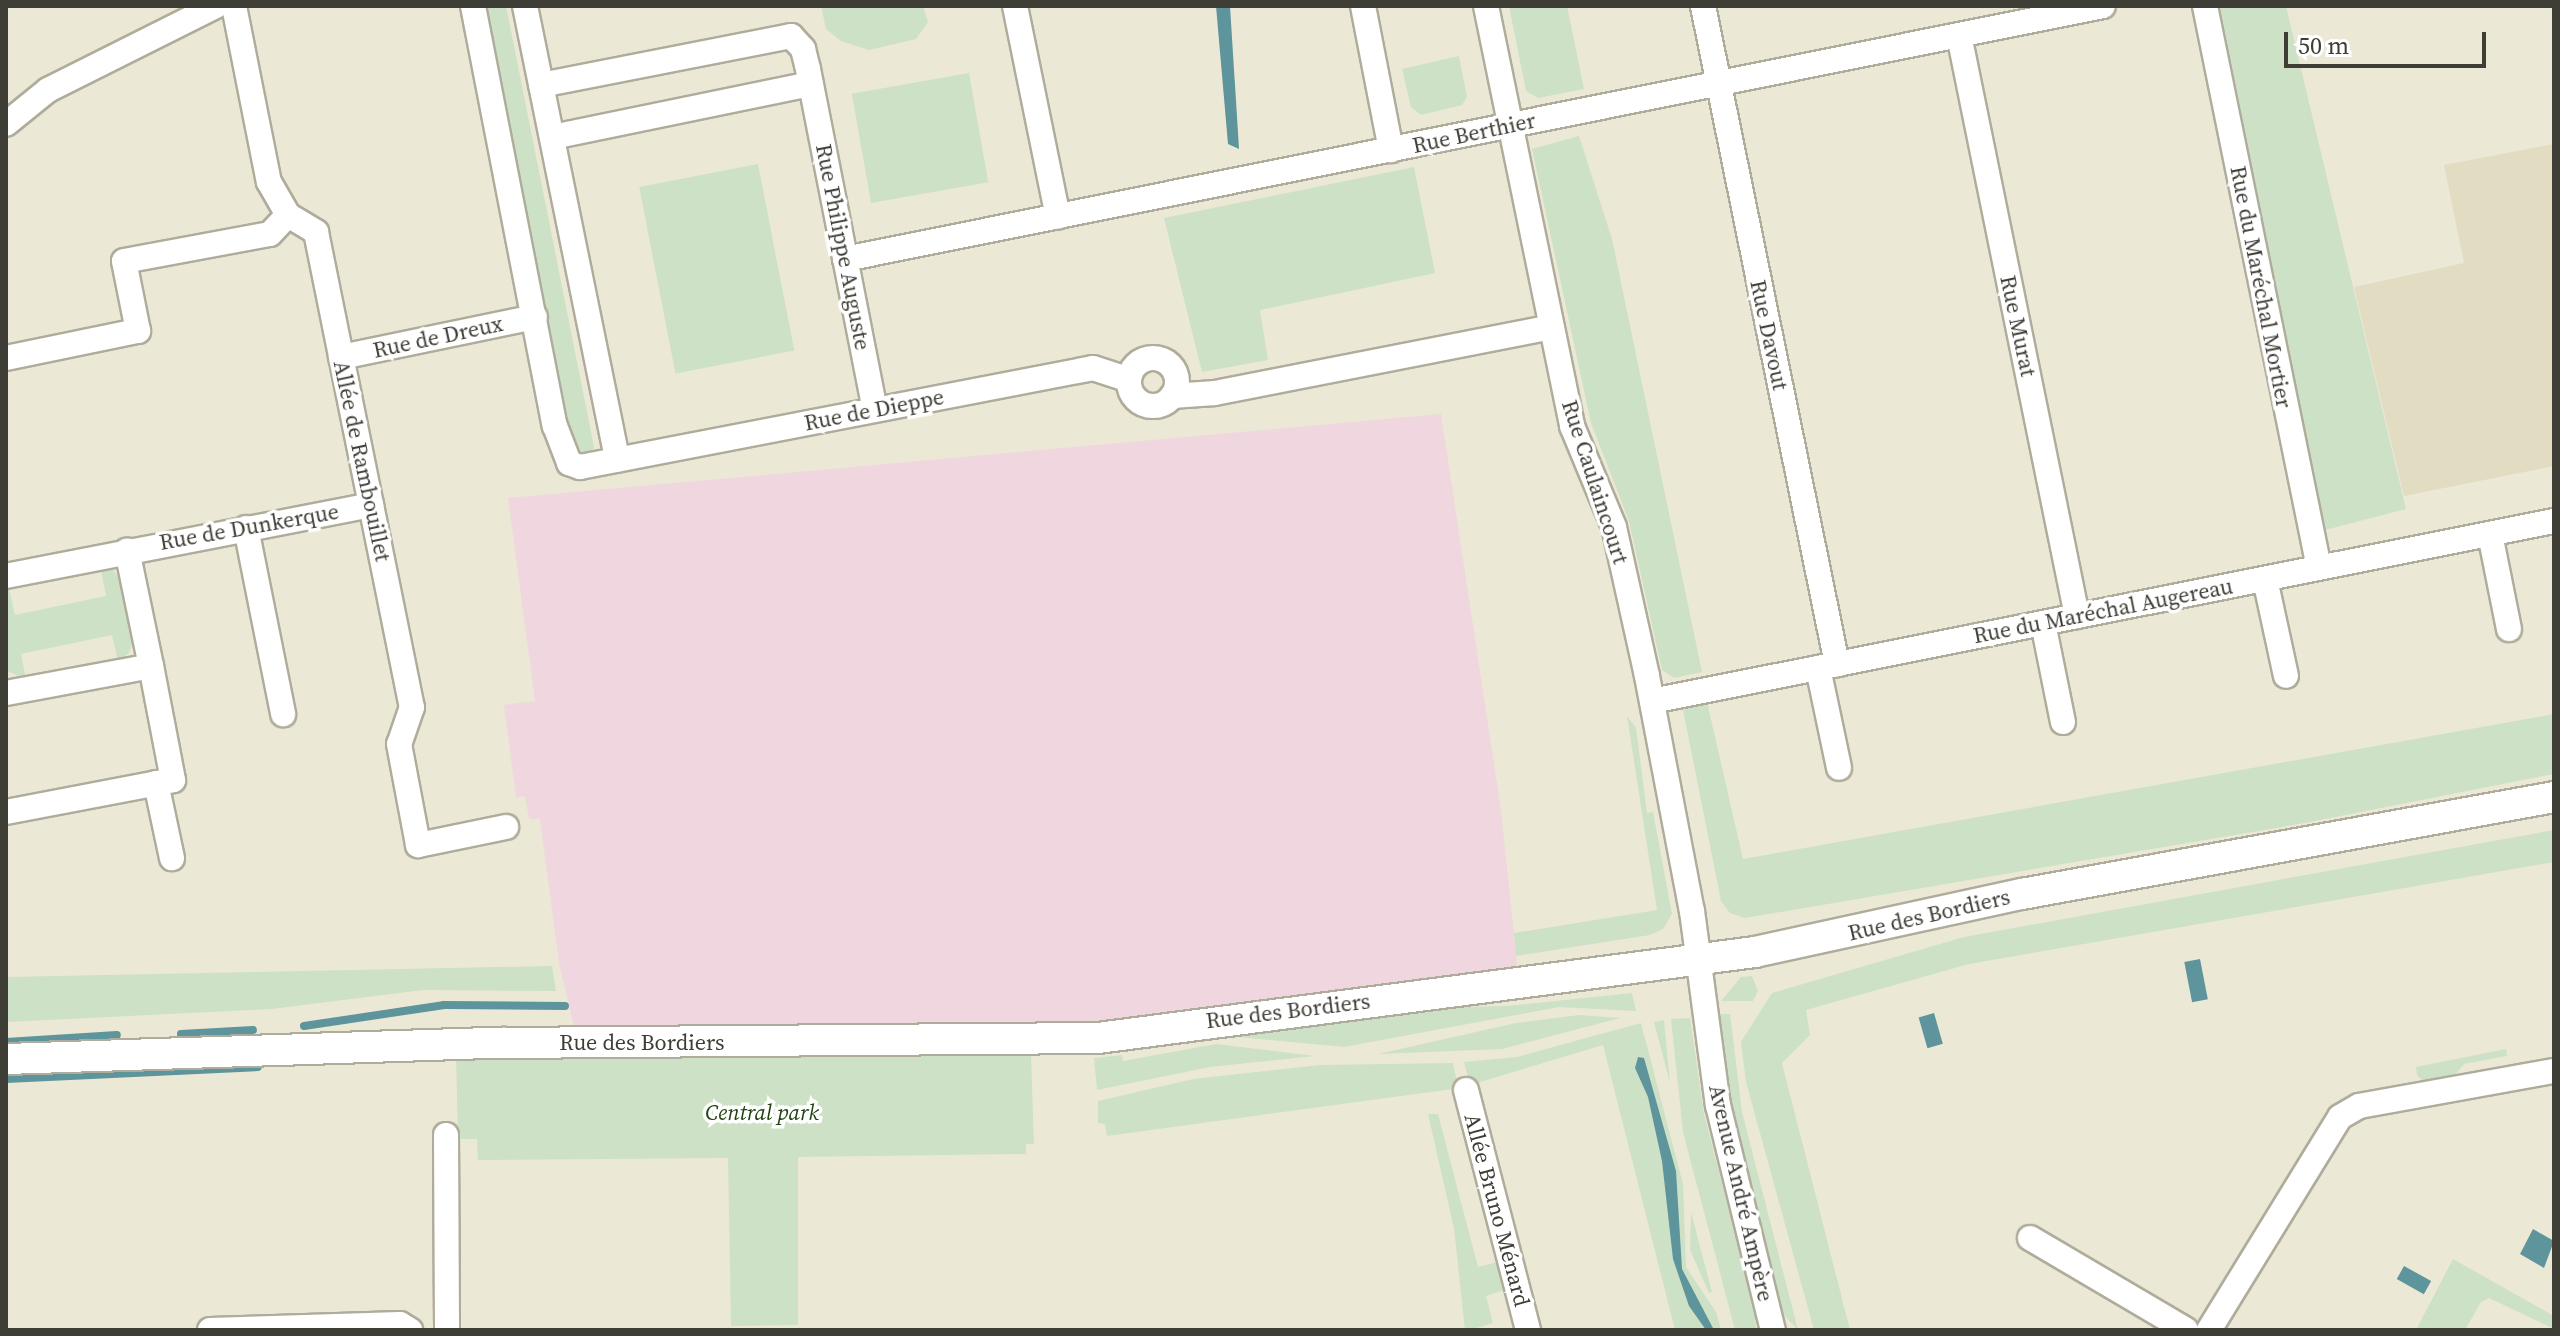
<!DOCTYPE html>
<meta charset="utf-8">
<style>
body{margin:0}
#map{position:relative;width:2560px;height:1336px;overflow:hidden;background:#ece8d6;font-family:"Source Serif 4",serif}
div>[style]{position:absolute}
.commercial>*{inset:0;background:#efd6df}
.built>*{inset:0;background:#e2dcc2}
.green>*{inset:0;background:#cde1c6;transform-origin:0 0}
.water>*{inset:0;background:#5e949b;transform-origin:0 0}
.stream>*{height:8px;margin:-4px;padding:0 4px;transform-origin:4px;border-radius:4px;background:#5e949b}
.roads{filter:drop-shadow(2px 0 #b0ac9b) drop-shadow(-2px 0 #b0ac9b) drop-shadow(0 2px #b0ac9b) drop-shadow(0 -2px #b0ac9b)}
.minor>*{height:24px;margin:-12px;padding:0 12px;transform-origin:12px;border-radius:12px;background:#fff}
.minor>.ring{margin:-12px;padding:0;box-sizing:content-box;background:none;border:24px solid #fff;border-radius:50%}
.tertiary>*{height:30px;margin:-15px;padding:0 15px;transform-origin:15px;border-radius:15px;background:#fff}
span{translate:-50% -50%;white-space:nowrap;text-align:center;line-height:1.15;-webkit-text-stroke:7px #fff;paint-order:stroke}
.street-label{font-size:22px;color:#3e3d36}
.park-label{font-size:22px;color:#204310;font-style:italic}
.frame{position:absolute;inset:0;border:8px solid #3e3d36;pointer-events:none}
.scale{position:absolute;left:2284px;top:32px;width:202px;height:36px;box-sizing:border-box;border:4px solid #3e3d36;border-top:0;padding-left:10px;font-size:24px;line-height:28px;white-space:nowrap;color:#3e3d36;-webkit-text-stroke:6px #fff;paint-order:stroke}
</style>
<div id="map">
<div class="commercial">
<i style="clip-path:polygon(1441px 414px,1501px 810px,1519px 983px,1098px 1038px,578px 1043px,559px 963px,540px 819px,529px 819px,525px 796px,516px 798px,504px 705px,535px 701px,508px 498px)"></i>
</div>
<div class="built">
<i style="clip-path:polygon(2554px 144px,2554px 466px,2404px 496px,2354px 287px,2464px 263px,2444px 165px)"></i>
</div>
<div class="green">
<i style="clip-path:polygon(485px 6px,506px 6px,594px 447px,590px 455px,581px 457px,574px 450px)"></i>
<i style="clip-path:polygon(821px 6px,923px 6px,928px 22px,916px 39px,869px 50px,841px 41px,826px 29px)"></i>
<i style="clip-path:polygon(1509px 6px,1567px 6px,1584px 89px,1538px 98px,1526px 91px)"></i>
<i style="clip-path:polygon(2220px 6px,2286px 6px,2406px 509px,2325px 530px)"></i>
<i style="clip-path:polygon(1459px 56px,1467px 97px,1462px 105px,1421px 115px,1411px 107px,1402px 69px)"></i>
<i style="left:969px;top:73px;width:111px;height:119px;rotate:80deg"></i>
<i style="clip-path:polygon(1579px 136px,1612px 239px,1702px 672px,1674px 678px,1662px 670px,1629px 521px,1591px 423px,1532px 149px)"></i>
<i style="left:758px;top:164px;width:190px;height:121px;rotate:79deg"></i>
<i style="clip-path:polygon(1414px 167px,1435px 273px,1260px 310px,1268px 360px,1202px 372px,1164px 218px)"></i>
<i style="clip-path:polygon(101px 570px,113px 570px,121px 580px,133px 641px,129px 653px,118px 661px,112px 635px,21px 654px,26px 679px,7px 671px,6px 591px,9px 589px,15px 615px,106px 596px)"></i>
<i style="clip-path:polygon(1707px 702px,1743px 859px,2554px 714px,2554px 774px,2305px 823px,1745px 918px,1730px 913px,1721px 901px,1683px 710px)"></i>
<i style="clip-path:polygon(1627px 716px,1636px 728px,1647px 813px,1653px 812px,1672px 914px,1663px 929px,1650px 935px,1516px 956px,1514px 933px,1657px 910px)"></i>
<i style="clip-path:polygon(2554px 830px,2554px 862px,1969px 964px,1806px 1010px,1810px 1035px,1782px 1063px,1850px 1330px,1814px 1330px,1746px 1082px,1741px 1042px,1772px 993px,1964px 937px)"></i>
<i style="clip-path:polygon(552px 966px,556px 991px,423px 990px,272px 1009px,6px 1022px,6px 977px)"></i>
<i style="clip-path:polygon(1752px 976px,1758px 991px,1753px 1001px,1721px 1001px,1741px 977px)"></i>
<i style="clip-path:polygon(1632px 993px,1636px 1011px,1559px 1007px,1344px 1047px,1216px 1035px,1415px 1008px,1506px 1006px)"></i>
<i style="clip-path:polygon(1719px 1014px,1730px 1014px,1742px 1112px,1798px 1330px,1783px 1314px,1732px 1114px)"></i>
<i style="clip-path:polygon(1579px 1015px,1620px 1018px,1502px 1049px,1378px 1054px,1516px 1023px)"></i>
<i style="clip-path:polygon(1690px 1018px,1704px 1114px,1755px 1311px,1756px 1330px,1735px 1330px,1683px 1132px,1671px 1019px)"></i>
<i style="clip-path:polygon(1664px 1020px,1670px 1083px,1654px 1022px)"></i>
<i style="clip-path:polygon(1641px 1023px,1683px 1184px,1686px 1267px,1716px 1312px,1721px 1330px,1675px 1330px,1603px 1045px,1470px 1085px,1464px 1062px,1517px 1057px)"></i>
<i style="clip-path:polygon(1216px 1044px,1315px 1056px,1210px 1067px,1097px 1090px,1094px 1058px,1122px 1055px,1123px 1061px)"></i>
<i style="clip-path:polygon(2506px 1049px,2507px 1056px,2464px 1064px,2455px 1075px,2423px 1081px,2417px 1075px,2416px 1067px)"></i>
<i style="clip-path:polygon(456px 1055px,1031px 1056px,1034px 1144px,1026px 1144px,1026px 1154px,798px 1157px,798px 1325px,731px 1326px,728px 1158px,478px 1160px,477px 1139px,458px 1139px)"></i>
<i style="clip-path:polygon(1453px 1063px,1458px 1087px,1453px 1089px,1107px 1136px,1105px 1124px,1098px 1123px,1098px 1101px,1193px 1079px,1320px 1065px)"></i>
<i style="clip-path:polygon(1428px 1114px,1438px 1114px,1478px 1267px,1498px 1262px,1505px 1290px,1486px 1296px,1493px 1323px,1470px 1330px,1465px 1330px,1454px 1229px)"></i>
<i style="clip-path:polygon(1691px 1212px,1712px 1292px,1709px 1293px,1690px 1250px)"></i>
<i style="clip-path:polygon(2453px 1259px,2554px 1316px,2554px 1329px,2489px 1298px,2481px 1302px,2465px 1330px,2416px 1330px)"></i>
</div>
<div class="water">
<i style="clip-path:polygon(1216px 6px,1230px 6px,1239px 149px,1228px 144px)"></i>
<i style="left:2200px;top:959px;width:41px;height:16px;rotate:79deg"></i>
<i style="left:1934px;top:1013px;width:32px;height:16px;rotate:74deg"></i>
<i style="clip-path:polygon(1638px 1057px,1644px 1058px,1676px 1171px,1682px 1269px,1714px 1330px,1706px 1330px,1689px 1306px,1673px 1259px,1662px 1161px,1648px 1097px,1635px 1068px)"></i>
<i style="clip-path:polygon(2533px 1229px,2554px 1241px,2544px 1268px,2520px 1254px)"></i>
<i style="left:2404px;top:1266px;width:31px;height:15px;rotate:29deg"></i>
</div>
<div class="stream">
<i style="left:304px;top:1026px;width:142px;rotate:-8.5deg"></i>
<i style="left:444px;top:1005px;width:121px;rotate:0.5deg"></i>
<i style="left:181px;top:1034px;width:72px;rotate:-3.2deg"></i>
<i style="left:6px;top:1042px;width:111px;rotate:-3.6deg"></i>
<i style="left:6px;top:1079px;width:252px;rotate:-2.7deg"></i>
</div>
<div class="roads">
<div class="minor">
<i style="left:234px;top:6px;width:179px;rotate:78.8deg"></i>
<i style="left:269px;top:182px;width:38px;rotate:60deg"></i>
<i style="left:288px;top:215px;width:33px;rotate:31deg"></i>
<i style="left:316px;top:232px;width:485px;rotate:78.6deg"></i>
<i style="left:412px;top:707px;width:39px;rotate:109deg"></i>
<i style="left:399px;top:744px;width:103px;rotate:79.3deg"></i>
<i style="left:418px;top:845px;width:90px;rotate:-11.6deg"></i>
<i style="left:473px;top:6px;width:428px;rotate:79deg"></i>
<i style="left:555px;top:426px;width:40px;rotate:69deg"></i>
<i style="left:569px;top:463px;width:12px;rotate:20deg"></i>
<i style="left:580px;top:467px;width:522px;rotate:-10.92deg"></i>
<i style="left:1093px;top:368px;width:38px;rotate:18deg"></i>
<i style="left:525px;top:6px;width:463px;rotate:78.5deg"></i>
<i style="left:1015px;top:6px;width:215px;rotate:78.5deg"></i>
<i style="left:1363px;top:6px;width:147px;rotate:79deg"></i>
<i style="left:1486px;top:6px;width:429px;rotate:78.4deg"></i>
<i style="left:1572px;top:426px;width:109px;rotate:67.4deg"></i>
<i style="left:1614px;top:527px;width:153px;rotate:77.5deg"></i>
<i style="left:1647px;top:676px;width:239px;rotate:79.2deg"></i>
<i style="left:1692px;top:911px;width:196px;rotate:82.4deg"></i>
<i style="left:1718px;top:1105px;width:232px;rotate:76.3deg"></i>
<i style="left:1703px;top:6px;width:672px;rotate:78.49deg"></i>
<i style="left:2205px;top:6px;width:573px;rotate:78.53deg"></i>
<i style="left:1959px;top:35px;width:593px;rotate:78.52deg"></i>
<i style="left:541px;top:85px;width:255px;rotate:-11.1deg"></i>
<i style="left:791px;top:36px;width:18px;rotate:47deg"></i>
<i style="left:803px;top:49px;width:21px;rotate:76deg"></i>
<i style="left:808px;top:69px;width:347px;rotate:78.9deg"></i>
<i style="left:6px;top:124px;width:54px;rotate:-39deg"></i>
<i style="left:48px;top:90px;width:188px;rotate:-26.6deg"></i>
<i style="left:552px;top:137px;width:264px;rotate:-11.6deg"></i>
<i style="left:845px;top:259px;width:1283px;rotate:-11.37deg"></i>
<i style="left:341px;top:357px;width:198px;rotate:-11.7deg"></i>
<i style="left:6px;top:358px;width:135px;rotate:-11.6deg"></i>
<i style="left:138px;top:331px;width:71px;rotate:-101.3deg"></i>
<i style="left:124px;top:261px;width:148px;rotate:-10.5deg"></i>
<i style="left:270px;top:234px;width:26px;rotate:-47deg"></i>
<i class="ring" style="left:1129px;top:358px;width:24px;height:24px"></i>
<i style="left:1172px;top:396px;width:43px;rotate:-4deg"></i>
<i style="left:1215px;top:393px;width:343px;rotate:-11.1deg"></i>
<i style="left:246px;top:528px;width:190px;rotate:78.7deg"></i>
<i style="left:2490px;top:534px;width:97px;rotate:78.7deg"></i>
<i style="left:6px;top:576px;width:372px;rotate:-11deg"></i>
<i style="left:2265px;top:579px;width:99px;rotate:77.8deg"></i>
<i style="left:2043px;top:623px;width:101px;rotate:78.6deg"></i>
<i style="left:1818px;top:668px;width:102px;rotate:78.1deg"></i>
<i style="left:6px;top:693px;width:147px;rotate:-10.5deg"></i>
<i style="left:151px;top:666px;width:118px;rotate:-101.7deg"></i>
<i style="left:1652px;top:701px;width:920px;rotate:-11.29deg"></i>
<i style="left:156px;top:783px;width:77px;rotate:78deg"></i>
<i style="left:6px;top:812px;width:170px;rotate:-10.8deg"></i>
<i style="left:173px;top:780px;width:116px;rotate:-100.9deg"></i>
<i style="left:1466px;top:1090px;width:248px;rotate:75.5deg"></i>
<i style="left:446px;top:1135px;width:195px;rotate:89.7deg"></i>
<i style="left:2030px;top:1238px;width:181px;rotate:30.5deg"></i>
<i style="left:210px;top:1330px;width:190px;rotate:-1.8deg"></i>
<i style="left:400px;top:1324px;width:12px;rotate:31deg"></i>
<i style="left:2209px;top:1330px;width:250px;rotate:-58.4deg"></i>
<i style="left:2340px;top:1117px;width:22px;rotate:-30deg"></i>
<i style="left:2359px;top:1106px;width:198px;rotate:-10.2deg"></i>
</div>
<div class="tertiary">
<i style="left:6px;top:1059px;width:495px;rotate:-1.9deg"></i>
<i style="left:501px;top:1043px;width:597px;rotate:-0.48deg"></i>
<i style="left:1098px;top:1038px;width:663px;rotate:-7.46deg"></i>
<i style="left:1755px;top:952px;width:273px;rotate:-12.3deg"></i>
<i style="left:2022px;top:894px;width:541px;rotate:-10.33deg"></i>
</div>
</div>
<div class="street-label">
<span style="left:1474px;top:133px;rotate:-12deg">Rue Berthier</span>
<span style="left:843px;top:247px;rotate:79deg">Rue Philippe Auguste</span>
<span style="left:2261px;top:287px;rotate:79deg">Rue du Maréchal Mortier</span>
<span style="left:2018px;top:326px;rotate:78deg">Rue Murat</span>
<span style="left:1769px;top:335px;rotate:78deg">Rue Davout</span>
<span style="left:438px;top:337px;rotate:-12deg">Rue de Dreux</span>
<span style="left:874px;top:410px;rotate:-11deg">Rue de Dieppe</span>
<span style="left:362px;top:461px;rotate:78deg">Allée de Rambouillet</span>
<span style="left:1595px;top:482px;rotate:72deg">Rue Caulaincourt</span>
<span style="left:249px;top:527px;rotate:-10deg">Rue de Dunkerque</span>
<span style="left:2103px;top:611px;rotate:-11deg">Rue du Maréchal Augereau</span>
<span style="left:1929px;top:915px;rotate:-13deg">Rue des Bordiers</span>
<span style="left:1288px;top:1011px;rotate:-7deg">Rue des Bordiers</span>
<span style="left:642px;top:1043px">Rue des Bordiers</span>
<span style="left:1741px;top:1193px;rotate:77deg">Avenue André Ampère</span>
<span style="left:1497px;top:1210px;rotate:75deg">Allée Bruno Ménard</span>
</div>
<div class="park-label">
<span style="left:762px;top:1113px">Central park</span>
</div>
<div class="frame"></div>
<div class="scale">50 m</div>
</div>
